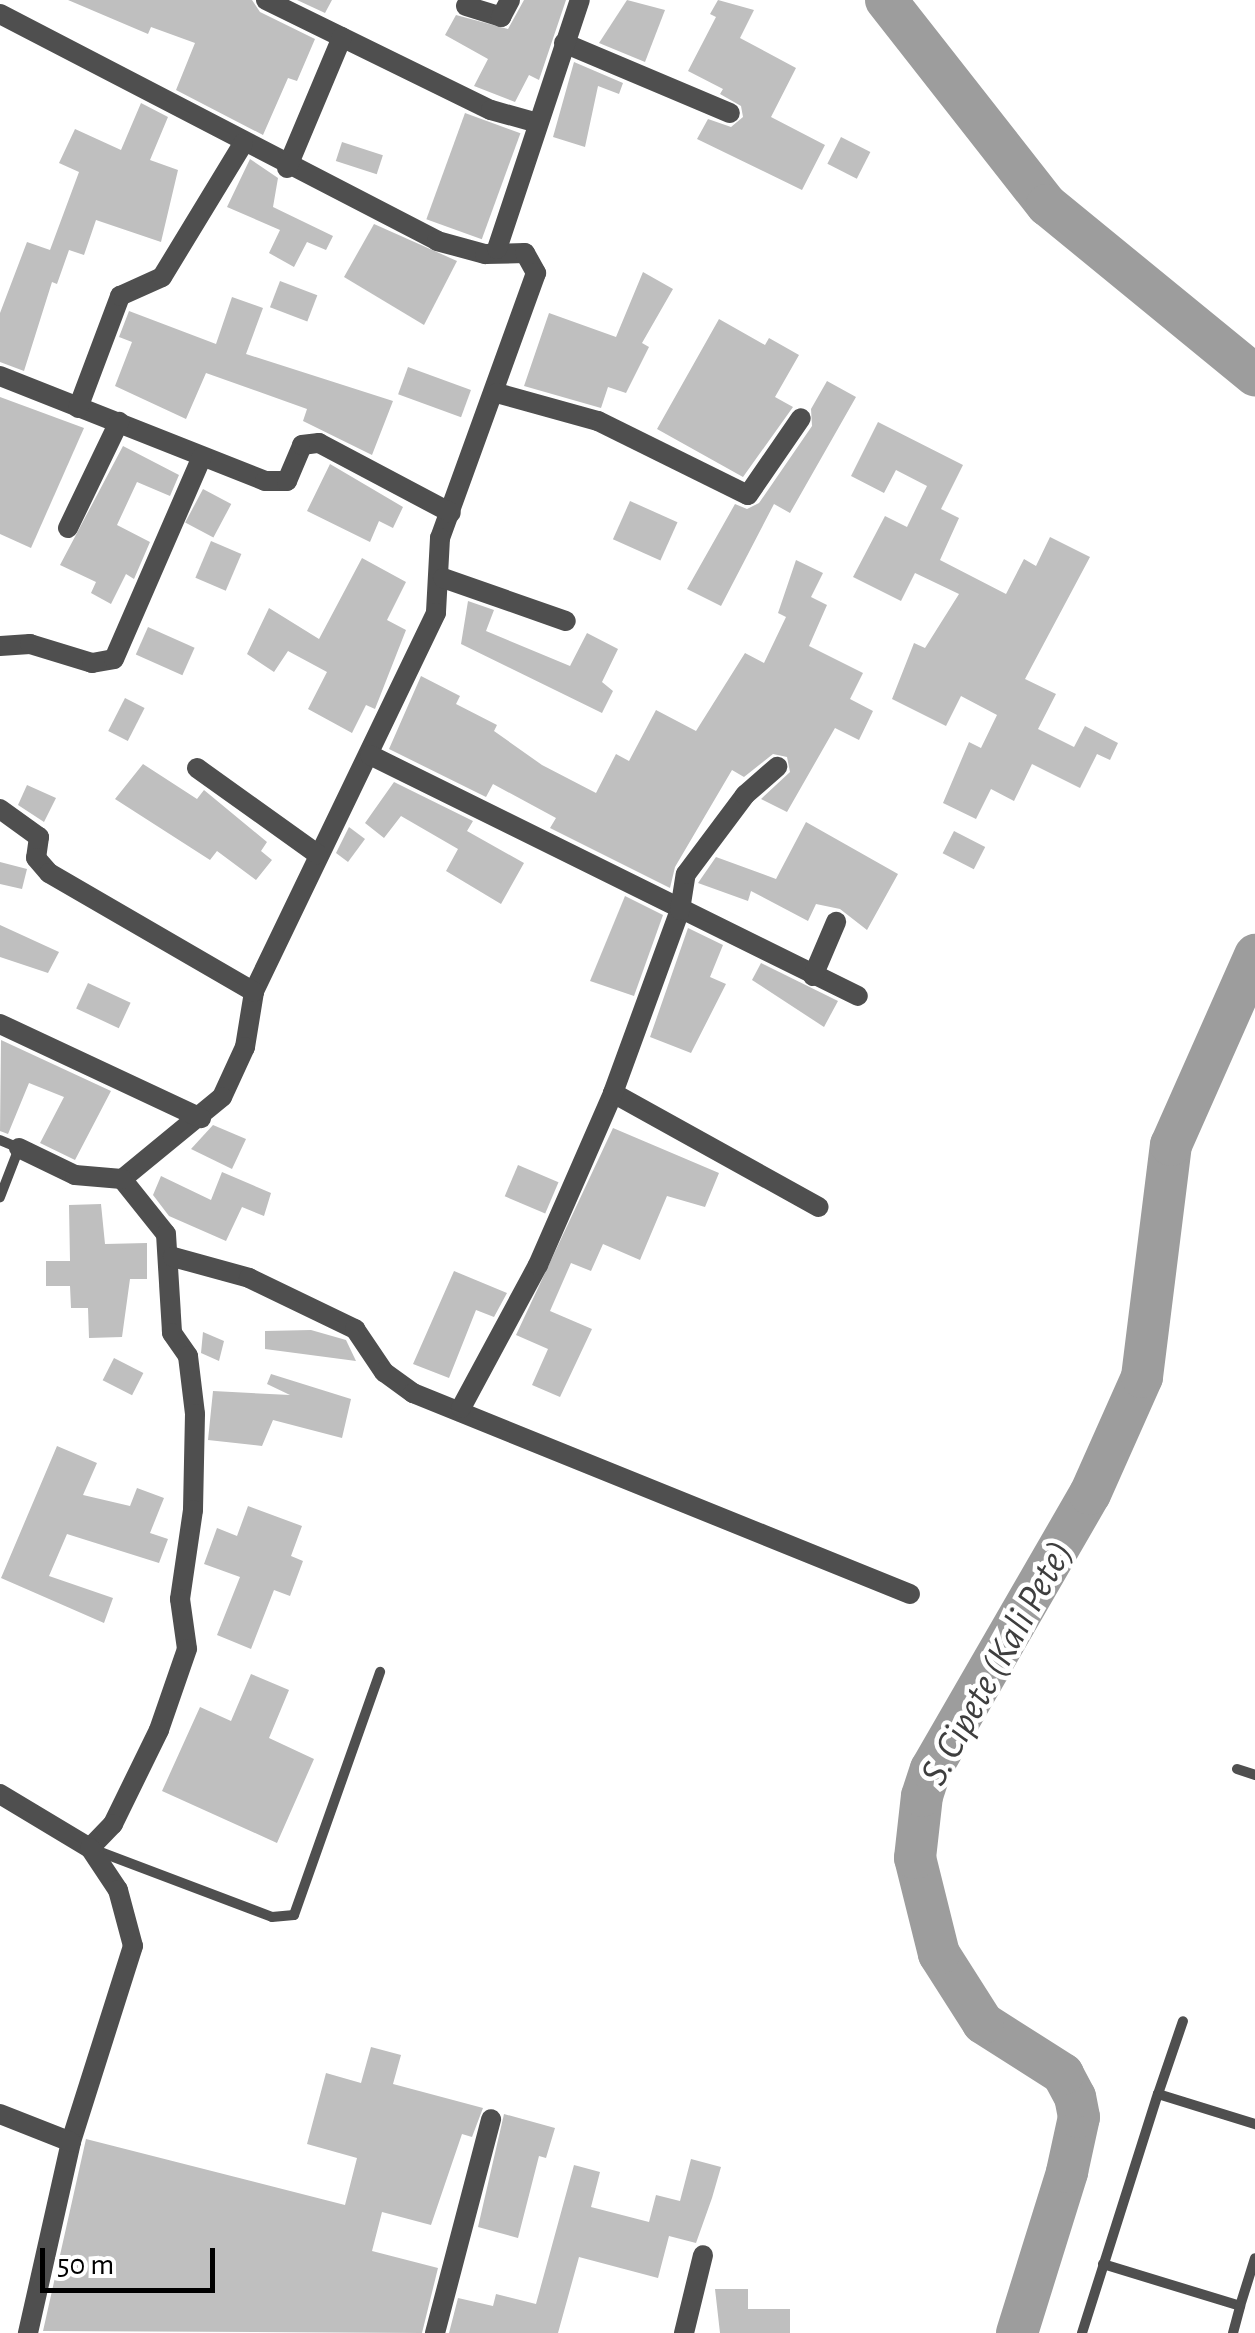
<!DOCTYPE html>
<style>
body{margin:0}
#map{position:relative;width:1255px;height:2333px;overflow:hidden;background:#fff;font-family:"Alegreya Sans",sans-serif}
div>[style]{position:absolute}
.river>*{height:42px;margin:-21px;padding:0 21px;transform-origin:21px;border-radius:21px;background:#9d9d9d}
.building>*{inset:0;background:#bfbfbf;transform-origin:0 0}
.lane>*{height:10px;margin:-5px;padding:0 5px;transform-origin:5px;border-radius:5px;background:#4f4f4f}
.street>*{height:20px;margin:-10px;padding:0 10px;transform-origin:10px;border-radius:10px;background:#4f4f4f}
span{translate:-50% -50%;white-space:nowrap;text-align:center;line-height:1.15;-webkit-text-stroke:9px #fff;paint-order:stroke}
.water-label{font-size:40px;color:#3e3e3e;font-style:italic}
.scale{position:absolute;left:40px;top:2248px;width:175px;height:45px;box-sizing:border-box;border:5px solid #000;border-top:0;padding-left:12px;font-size:30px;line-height:35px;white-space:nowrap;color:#000;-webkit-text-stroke:8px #fff;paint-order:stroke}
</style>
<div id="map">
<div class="river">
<i style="left:886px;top:0;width:261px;rotate:51.9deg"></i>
<i style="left:1047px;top:205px;width:269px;rotate:39.3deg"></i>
<i style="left:1017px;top:2333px;width:169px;rotate:-72.7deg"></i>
<i style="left:1067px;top:2172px;width:56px;rotate:-77.7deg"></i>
<i style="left:1079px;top:2117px;width:20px;rotate:-101deg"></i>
<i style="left:1075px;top:2097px;width:26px;rotate:-118deg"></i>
<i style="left:1063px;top:2074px;width:95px;rotate:-147.5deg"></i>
<i style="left:983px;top:2023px;width:82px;rotate:-122.5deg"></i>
<i style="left:939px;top:1954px;width:99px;rotate:-104deg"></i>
<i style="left:915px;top:1858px;width:62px;rotate:-83.6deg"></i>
<i style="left:922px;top:1796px;width:28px;rotate:-72deg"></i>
<i style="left:931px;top:1769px;width:318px;rotate:-60deg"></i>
<i style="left:1090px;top:1494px;width:128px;rotate:-66deg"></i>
<i style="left:1142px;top:1377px;width:234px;rotate:-82.9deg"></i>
<i style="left:1171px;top:1145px;width:208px;rotate:-66.1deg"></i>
</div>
<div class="building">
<i style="clip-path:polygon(68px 0,252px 0,260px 12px,315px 39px,297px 81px,288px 78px,263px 135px,176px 90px,195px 43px,151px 27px,148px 34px)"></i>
<i style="clip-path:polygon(297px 0,332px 0,325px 13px)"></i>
<i style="clip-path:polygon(524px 0,566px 0,539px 80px,529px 75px,515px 102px,474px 86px,488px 59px,445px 35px,456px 15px,508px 29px)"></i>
<i style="clip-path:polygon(627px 0,665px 10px,645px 62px,599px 43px)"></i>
<i style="clip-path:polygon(718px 0,754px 10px,740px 38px,796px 68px,771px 117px,825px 145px,802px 190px,697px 139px,708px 119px,731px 127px,743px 117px,741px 106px,720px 94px,723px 89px,688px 71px,716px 17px,710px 14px)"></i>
<i style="clip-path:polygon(574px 62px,623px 83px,619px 94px,598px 86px,585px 147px,553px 137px)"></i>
<i style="clip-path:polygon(141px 103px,168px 117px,150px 160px,178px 170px,161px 242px,96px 220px,84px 255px,69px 250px,57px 284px,52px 282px,24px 371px,0 362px,0 313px,27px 242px,50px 250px,79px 172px,59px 163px,75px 129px,121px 150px)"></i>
<i style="left:465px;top:113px;width:59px;height:113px;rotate:20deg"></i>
<i style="left:841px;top:137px;width:33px;height:30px;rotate:27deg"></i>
<i style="left:342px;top:142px;width:43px;height:20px;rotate:18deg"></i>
<i style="clip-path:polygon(250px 159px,278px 178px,273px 207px,333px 236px,326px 250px,307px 242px,294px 267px,269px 253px,280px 230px,227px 207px)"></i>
<i style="clip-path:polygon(374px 224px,457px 261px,424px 325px,344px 277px)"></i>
<i style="clip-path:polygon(643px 272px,673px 289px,642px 343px,649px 347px,626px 393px,608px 387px,601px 408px,524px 386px,549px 313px,616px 337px)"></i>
<i style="left:280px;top:281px;width:40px;height:28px;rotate:21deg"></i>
<i style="clip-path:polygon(232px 297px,263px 308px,246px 354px,393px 401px,372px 455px,303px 421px,307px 409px,206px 373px,186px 419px,115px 386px,132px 342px,119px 337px,129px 311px,216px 344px)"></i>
<i style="clip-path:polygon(719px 319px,765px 345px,769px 338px,799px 355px,775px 397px,793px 407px,743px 477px,657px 429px)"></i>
<i style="left:408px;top:367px;width:67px;height:29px;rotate:20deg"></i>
<i style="clip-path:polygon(827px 381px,856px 397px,790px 513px,774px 504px,721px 606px,687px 589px,735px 504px,747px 509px,759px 503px,812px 426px,811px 409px)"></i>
<i style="clip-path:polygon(0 397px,84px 428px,31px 548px,0 534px)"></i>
<i style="clip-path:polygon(878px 422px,963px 465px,941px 509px,959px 518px,940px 560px,1006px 594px,1024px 559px,1036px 566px,1050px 537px,1090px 557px,1025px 679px,1056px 694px,1038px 729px,1074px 747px,1085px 726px,1118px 743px,1110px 760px,1097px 754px,1080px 788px,1032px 764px,1014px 801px,991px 789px,976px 819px,943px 803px,969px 742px,981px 748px,997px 715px,961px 696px,946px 726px,892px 699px,914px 643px,925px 648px,959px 594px,915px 573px,901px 601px,853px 577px,885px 516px,907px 527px,927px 486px,896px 470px,884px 493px,851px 476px)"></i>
<i style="clip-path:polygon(123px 446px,179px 475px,170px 496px,137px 482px,117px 525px,150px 542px,134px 579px,126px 574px,111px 604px,91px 593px,96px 582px,60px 565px)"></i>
<i style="clip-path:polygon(330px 464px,403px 507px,393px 528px,379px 521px,370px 542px,307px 511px)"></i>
<i style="left:203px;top:489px;width:32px;height:38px;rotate:28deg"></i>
<i style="left:630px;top:501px;width:52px;height:42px;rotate:24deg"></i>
<i style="left:211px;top:541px;width:33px;height:40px;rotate:23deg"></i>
<i style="clip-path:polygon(362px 558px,406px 582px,387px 620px,406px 630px,375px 709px,366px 705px,352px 733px,308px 709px,327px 672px,288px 651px,274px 672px,247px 654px,269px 608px,319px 639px)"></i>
<i style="clip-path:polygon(796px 560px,823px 573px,811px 597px,827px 605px,809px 646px,863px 673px,850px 699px,873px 711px,859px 740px,835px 728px,787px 812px,761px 799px,790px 772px,787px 757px,773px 754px,744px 777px,732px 770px,675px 867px,670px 888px,550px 828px,556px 818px,493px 784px,486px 797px,389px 749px,421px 676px,460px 696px,456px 704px,497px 725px,494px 731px,542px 765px,596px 793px,616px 754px,629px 761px,656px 710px,696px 731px,745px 653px,764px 663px,786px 617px,778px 613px)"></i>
<i style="clip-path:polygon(468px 601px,494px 610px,486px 631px,570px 666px,587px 633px,618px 649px,602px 682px,613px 691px,602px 713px,461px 644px)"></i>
<i style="left:148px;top:627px;width:51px;height:30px;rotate:24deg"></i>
<i style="left:125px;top:698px;width:22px;height:37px;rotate:27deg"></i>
<i style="clip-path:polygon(143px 764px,197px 799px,204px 790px,267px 842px,261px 851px,272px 860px,256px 880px,217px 851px,210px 860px,115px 799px)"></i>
<i style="clip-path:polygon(394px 782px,473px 821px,467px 831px,524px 863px,501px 904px,446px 871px,458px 849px,401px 816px,384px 838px,365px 823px)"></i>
<i style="clip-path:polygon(27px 785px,56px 798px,44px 822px,18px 805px)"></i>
<i style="clip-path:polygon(806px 822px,898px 874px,867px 930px,840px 909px,816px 904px,808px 921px,751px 891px,748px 901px,698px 883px,716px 857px,776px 879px)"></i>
<i style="clip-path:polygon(349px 827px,365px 839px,348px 862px,336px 853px)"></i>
<i style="left:954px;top:831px;width:35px;height:25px;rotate:27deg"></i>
<i style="clip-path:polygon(0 862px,27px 869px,22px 889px,0 884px)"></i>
<i style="clip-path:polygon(625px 896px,663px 915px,634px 996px,590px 981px)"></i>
<i style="clip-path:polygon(0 925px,59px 952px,48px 973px,0 957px)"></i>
<i style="clip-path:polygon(688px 928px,723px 945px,710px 977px,726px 984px,691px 1053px,650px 1037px)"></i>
<i style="clip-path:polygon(761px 963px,838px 1001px,824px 1027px,752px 980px)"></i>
<i style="left:88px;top:983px;width:47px;height:28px;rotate:25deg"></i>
<i style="clip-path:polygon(1px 1040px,111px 1091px,75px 1160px,40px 1143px,64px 1097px,29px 1083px,8px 1134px,0 1131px)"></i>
<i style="clip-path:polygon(213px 1125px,246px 1139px,232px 1169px,191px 1149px)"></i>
<i style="clip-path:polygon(613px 1128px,719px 1173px,705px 1207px,667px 1196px,640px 1260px,603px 1244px,591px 1271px,571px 1263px,550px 1311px,592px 1329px,560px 1397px,532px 1385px,548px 1349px,516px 1335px)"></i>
<i style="left:518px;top:1165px;width:44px;height:34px;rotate:23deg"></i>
<i style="clip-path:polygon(222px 1172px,271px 1193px,264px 1216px,242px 1207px,226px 1241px,169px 1216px,153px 1195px,161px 1176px,211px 1200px)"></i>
<i style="clip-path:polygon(101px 1204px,105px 1244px,147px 1243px,147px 1279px,130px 1279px,122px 1337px,89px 1338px,88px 1308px,71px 1308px,70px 1286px,46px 1286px,46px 1261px,70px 1261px,69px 1205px)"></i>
<i style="clip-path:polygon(454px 1271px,507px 1293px,494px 1317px,476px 1310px,449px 1378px,413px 1364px)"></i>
<i style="clip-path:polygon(311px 1330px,346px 1340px,356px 1361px,265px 1349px,265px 1331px)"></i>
<i style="clip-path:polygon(203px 1332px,224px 1341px,219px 1361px,201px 1353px)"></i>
<i style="left:114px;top:1358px;width:33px;height:25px;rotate:27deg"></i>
<i style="clip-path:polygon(271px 1374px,351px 1399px,342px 1438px,273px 1420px,262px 1446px,208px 1440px,213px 1391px,290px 1395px,267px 1384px)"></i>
<i style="clip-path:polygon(57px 1446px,97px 1463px,83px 1495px,130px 1506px,137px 1488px,164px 1498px,150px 1533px,168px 1539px,159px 1563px,67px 1534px,49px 1576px,113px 1598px,104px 1623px,1px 1578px)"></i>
<i style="clip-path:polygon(248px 1506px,302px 1526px,291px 1556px,303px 1561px,290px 1596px,274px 1590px,251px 1649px,217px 1635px,240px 1577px,204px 1564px,217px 1528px,237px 1536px)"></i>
<i style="clip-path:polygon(251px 1674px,289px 1690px,269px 1738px,314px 1759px,277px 1843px,162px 1791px,200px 1707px,231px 1721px)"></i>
<i style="clip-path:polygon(371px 2047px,401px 2055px,393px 2084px,483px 2108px,472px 2137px,462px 2134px,431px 2225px,382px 2212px,372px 2251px,438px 2268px,422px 2333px,43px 2331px,86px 2139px,345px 2205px,357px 2158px,307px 2144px,326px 2073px,361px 2083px)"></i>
<i style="clip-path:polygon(504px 2114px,555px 2128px,546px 2158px,539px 2156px,518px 2238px,478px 2227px)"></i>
<i style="clip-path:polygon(691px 2159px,721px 2167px,712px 2198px,696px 2243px,669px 2236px,658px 2278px,579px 2257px,558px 2333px,449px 2333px,458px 2298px,493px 2306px,496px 2294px,536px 2304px,574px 2165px,600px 2172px,591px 2207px,649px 2222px,656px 2195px,680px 2201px)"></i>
<i style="clip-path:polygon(715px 2289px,748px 2289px,748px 2309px,790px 2309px,790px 2333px,720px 2333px)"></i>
</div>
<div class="lane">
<i style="left:0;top:1140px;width:21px;rotate:23deg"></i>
<i style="left:19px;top:1148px;width:53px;rotate:111.2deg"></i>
<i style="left:1237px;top:1769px;width:19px;rotate:18deg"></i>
<i style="left:95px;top:1850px;width:189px;rotate:20.7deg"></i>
<i style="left:272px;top:1917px;width:22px;rotate:-5deg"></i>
<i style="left:294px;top:1915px;width:258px;rotate:-70.5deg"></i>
<i style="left:1158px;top:2094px;width:77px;rotate:-71.1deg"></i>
<i style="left:1103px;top:2264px;width:143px;rotate:17deg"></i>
<i style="left:1240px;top:2306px;width:50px;rotate:-72.6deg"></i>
<i style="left:1082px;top:2333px;width:251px;rotate:-72.4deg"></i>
<i style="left:1158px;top:2094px;width:102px;rotate:17.2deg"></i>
<i style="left:1233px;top:2333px;width:28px;rotate:-75deg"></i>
</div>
<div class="street">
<i style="left:266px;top:0;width:250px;rotate:26.1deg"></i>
<i style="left:491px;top:110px;width:49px;rotate:15.5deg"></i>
<i style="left:466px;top:6px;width:37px;rotate:17deg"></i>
<i style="left:501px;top:17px;width:19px;rotate:-62deg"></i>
<i style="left:0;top:14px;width:492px;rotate:27.4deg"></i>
<i style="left:437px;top:241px;width:50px;rotate:15.2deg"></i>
<i style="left:485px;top:254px;width:40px;rotate:-1.4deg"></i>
<i style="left:525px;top:253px;width:23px;rotate:61deg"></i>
<i style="left:536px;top:273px;width:282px;rotate:109.9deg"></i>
<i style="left:440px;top:538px;width:75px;rotate:93.1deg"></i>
<i style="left:436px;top:613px;width:420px;rotate:115.7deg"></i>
<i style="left:254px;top:992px;width:56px;rotate:99.3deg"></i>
<i style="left:245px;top:1047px;width:55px;rotate:114.7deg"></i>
<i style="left:222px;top:1097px;width:129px;rotate:140.6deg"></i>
<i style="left:122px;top:1179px;width:70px;rotate:51.3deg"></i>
<i style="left:166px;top:1234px;width:99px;rotate:86.5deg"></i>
<i style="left:172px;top:1333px;width:28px;rotate:55deg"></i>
<i style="left:188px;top:1356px;width:58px;rotate:83.1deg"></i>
<i style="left:195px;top:1414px;width:96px;rotate:91.2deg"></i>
<i style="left:193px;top:1510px;width:90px;rotate:98.3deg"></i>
<i style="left:180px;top:1599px;width:50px;rotate:82deg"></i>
<i style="left:187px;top:1649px;width:86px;rotate:109.1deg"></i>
<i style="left:159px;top:1730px;width:105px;rotate:116.1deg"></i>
<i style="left:113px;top:1824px;width:33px;rotate:134deg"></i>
<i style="left:564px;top:43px;width:180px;rotate:22.9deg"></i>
<i style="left:287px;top:168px;width:142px;rotate:-67.2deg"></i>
<i style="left:497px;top:249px;width:262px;rotate:-71.6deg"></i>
<i style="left:0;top:376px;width:285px;rotate:21.6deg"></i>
<i style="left:265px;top:481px;width:22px"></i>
<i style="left:287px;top:481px;width:39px;rotate:-67deg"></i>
<i style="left:302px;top:445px;width:17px;rotate:-7deg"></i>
<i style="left:319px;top:443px;width:149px;rotate:27.9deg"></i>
<i style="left:497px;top:393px;width:105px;rotate:15.5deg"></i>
<i style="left:598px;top:421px;width:167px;rotate:26.3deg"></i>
<i style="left:748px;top:495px;width:93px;rotate:-55.5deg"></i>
<i style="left:78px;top:408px;width:120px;rotate:-69.4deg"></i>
<i style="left:120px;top:296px;width:46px;rotate:-24.3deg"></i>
<i style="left:162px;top:277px;width:156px;rotate:-58.7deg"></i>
<i style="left:68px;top:528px;width:118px;rotate:-64.3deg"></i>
<i style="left:443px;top:578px;width:130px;rotate:19.3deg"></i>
<i style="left:0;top:646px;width:30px;rotate:-4deg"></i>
<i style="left:30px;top:644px;width:65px;rotate:17deg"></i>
<i style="left:92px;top:663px;width:22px;rotate:-10deg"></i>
<i style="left:114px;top:659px;width:220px;rotate:-66.5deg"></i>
<i style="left:370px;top:755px;width:544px;rotate:26.28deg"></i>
<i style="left:197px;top:768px;width:148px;rotate:35.6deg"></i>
<i style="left:0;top:809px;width:48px;rotate:35.7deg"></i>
<i style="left:39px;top:837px;width:21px;rotate:98deg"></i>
<i style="left:36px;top:858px;width:20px;rotate:49deg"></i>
<i style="left:49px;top:873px;width:237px;rotate:30.1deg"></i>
<i style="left:813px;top:976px;width:59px;rotate:-66.9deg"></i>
<i style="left:0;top:1024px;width:222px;rotate:25.1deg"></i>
<i style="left:613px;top:1093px;width:235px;rotate:29deg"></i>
<i style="left:19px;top:1148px;width:62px;rotate:25.7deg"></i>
<i style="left:75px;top:1175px;width:47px;rotate:4.9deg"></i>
<i style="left:173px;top:1257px;width:79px;rotate:15.4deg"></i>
<i style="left:249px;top:1278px;width:118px;rotate:25.7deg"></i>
<i style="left:355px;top:1329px;width:52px;rotate:56deg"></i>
<i style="left:384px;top:1372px;width:36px;rotate:36deg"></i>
<i style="left:413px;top:1393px;width:536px;rotate:22.02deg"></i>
<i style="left:461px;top:1408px;width:162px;rotate:-61.7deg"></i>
<i style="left:538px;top:1265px;width:188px;rotate:-66.4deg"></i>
<i style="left:613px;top:1093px;width:195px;rotate:-69.9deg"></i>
<i style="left:680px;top:910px;width:36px;rotate:-81deg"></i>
<i style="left:686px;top:874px;width:99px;rotate:-53.2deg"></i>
<i style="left:745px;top:795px;width:43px;rotate:-41.2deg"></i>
<i style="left:0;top:1794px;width:105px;rotate:31deg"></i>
<i style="left:90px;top:1848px;width:50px;rotate:56.3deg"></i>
<i style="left:118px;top:1890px;width:58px;rotate:75deg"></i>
<i style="left:133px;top:1946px;width:206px;rotate:107.6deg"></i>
<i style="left:71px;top:2142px;width:196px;rotate:102.7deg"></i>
<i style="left:0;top:2114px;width:76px;rotate:21.5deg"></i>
<i style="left:435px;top:2333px;width:221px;rotate:-75.3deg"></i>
<i style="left:684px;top:2333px;width:80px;rotate:-76.3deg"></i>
</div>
<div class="water-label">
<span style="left:997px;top:1663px;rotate:-61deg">S. Cipete (Kali Pete)</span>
</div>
<div class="scale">50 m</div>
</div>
